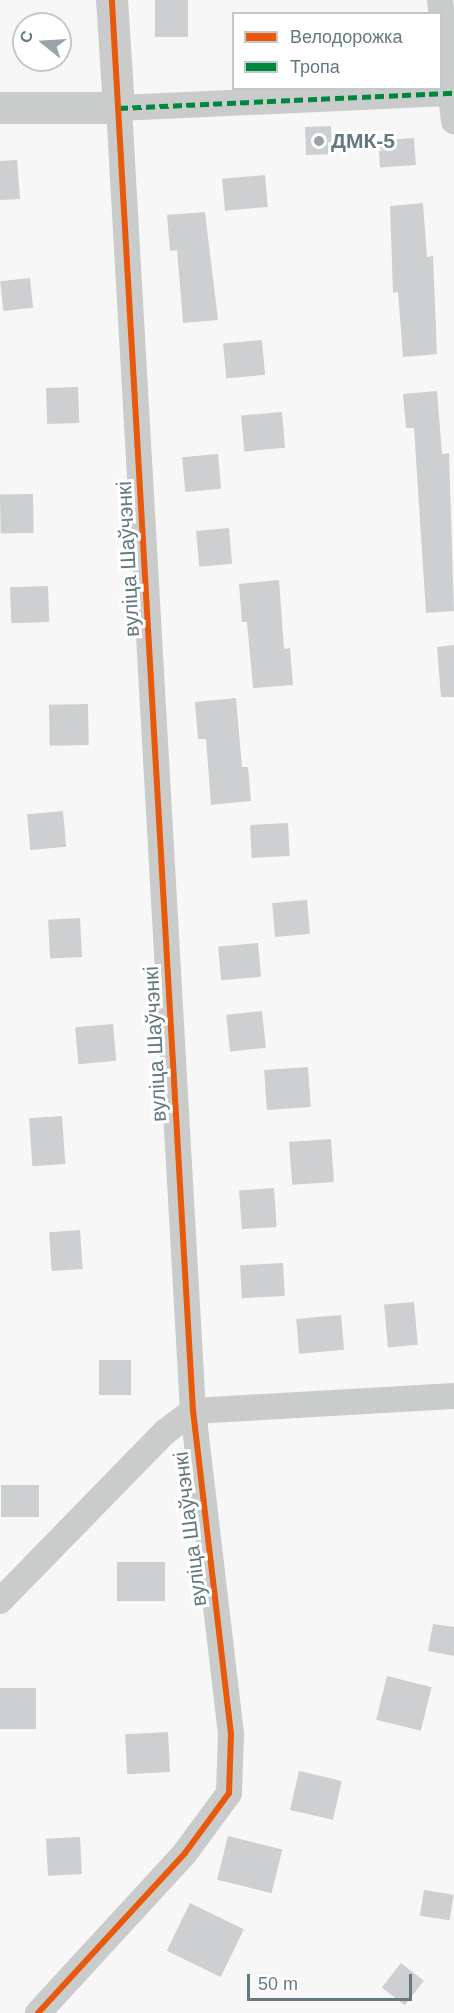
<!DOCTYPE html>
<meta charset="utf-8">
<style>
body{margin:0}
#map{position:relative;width:454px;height:2013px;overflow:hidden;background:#f7f7f7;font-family:Helvetica,sans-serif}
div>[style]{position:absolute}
.building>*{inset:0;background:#cdcfd0;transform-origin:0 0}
.minor>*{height:26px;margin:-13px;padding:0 13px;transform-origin:13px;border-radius:13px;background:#cacccc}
.tertiary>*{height:32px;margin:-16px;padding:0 16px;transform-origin:16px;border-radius:16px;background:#cacccc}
.quiet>*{height:4.5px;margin-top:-2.25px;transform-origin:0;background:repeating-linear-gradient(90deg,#00873e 0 9px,transparent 0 13.5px)}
.cycleway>*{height:6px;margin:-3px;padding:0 3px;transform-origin:3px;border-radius:3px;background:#e8590c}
.dots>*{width:16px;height:16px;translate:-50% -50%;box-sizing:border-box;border:3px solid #fff;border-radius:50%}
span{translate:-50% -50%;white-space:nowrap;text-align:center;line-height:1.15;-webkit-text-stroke:6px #fff;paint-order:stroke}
.poi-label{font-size:21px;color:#647880;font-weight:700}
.left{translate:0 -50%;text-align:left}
.street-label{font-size:21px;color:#647880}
.legend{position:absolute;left:232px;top:12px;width:210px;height:78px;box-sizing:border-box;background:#fff;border:2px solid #c1c9cc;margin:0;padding:8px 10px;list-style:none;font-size:18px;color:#647880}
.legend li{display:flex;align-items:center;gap:12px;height:30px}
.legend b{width:30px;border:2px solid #c1c9cc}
.north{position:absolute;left:12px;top:12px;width:60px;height:60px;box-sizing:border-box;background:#fff;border:2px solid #c1c9cc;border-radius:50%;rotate:288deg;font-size:16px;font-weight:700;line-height:24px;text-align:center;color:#647880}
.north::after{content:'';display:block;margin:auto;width:21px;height:27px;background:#97a4aa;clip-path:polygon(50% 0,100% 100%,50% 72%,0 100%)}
.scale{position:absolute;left:247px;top:1974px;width:165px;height:27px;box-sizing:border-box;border:3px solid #647880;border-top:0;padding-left:8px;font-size:18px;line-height:21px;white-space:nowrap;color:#647880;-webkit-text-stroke:4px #fff;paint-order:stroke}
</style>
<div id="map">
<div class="building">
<i style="left:155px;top:0;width:33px;height:37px"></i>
<i style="left:331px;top:126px;width:28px;height:26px;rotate:88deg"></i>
<i style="left:414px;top:138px;width:27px;height:36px;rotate:86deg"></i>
<i style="clip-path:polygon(17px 160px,20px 199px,0 200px,0 161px)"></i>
<i style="left:265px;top:175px;width:32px;height:43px;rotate:85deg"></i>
<i style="clip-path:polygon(423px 203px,427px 257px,433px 256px,437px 354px,403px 357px,398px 292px,393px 293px,390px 206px)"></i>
<i style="clip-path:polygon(205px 212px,218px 320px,183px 323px,177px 250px,170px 251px,167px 215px)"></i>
<i style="left:30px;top:278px;width:30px;height:30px;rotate:84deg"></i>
<i style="left:262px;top:340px;width:35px;height:39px;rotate:85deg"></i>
<i style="left:78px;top:387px;width:36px;height:32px;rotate:88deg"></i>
<i style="clip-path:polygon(437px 391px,442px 454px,449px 453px,454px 611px,426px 613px,414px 428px,406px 428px,403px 394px)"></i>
<i style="left:282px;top:412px;width:36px;height:41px;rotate:85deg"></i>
<i style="left:218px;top:454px;width:35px;height:36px;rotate:85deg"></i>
<i style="left:33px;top:494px;width:39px;height:33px;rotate:89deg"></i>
<i style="left:229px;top:528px;width:36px;height:33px;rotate:85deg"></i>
<i style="clip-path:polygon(279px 580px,284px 649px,290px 648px,293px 685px,253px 688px,247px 622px,242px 622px,239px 584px)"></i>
<i style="left:48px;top:586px;width:36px;height:38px;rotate:88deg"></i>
<i style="clip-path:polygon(454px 645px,454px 697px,441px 697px,437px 647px)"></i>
<i style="clip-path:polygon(236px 698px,242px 767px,248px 767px,251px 801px,211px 805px,206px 739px,198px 739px,195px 702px)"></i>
<i style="left:88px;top:704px;width:41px;height:39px;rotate:89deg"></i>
<i style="left:63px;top:811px;width:36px;height:36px;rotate:85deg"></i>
<i style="left:288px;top:823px;width:33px;height:38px;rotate:87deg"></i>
<i style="left:307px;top:900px;width:34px;height:35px;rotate:85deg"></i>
<i style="left:80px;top:918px;width:39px;height:32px;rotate:87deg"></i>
<i style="left:258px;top:943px;width:34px;height:40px;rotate:85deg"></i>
<i style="left:262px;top:1011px;width:37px;height:36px;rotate:84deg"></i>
<i style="left:113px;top:1024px;width:37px;height:38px;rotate:85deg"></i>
<i style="left:308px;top:1067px;width:40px;height:44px;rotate:86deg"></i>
<i style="left:62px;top:1116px;width:48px;height:33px;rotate:86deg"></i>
<i style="left:331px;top:1139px;width:43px;height:42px;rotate:86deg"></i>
<i style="left:274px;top:1188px;width:39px;height:35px;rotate:86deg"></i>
<i style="left:80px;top:1230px;width:39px;height:31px;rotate:86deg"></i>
<i style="left:283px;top:1263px;width:33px;height:43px;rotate:87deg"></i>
<i style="left:414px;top:1302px;width:43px;height:30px;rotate:85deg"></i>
<i style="left:341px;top:1315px;width:35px;height:45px;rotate:85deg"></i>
<i style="left:131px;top:1360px;width:35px;height:32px;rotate:90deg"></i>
<i style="left:1px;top:1485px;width:38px;height:32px"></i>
<i style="left:165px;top:1562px;width:39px;height:48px;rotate:90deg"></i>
<i style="clip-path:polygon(433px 1624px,454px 1627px,454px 1656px,428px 1651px)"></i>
<i style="left:387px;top:1676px;width:46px;height:45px;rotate:14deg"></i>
<i style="left:0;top:1688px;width:36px;height:41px"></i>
<i style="left:168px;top:1732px;width:40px;height:43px;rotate:87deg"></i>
<i style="left:299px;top:1771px;width:44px;height:40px;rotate:13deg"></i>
<i style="left:228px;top:1836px;width:56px;height:45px;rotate:14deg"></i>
<i style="left:80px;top:1837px;width:37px;height:34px;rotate:87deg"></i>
<i style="left:424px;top:1890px;width:30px;height:26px;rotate:9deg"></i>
<i style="left:190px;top:1903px;width:60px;height:53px;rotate:26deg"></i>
<i style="left:401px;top:1963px;width:29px;height:31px;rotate:38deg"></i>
</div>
<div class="minor">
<i style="left:440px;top:0;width:122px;rotate:83.4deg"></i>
<i style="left:0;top:1601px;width:236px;rotate:-45.7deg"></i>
<i style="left:165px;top:1432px;width:35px;rotate:-37deg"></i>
<i style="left:193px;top:1411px;width:261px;rotate:-3.3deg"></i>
<i style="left:38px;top:2013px;width:217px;rotate:-47.4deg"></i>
<i style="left:185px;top:1853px;width:74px;rotate:-53.7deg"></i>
<i style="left:229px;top:1793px;width:59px;rotate:-88.1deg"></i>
<i style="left:231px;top:1734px;width:325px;rotate:-96.7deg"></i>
<i style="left:193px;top:1411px;width:1305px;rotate:-93.25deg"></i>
<i style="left:119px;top:108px;width:335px;rotate:-2.6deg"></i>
</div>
<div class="tertiary">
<i style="left:0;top:108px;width:119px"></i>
<i style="left:119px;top:108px;width:108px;rotate:-93.7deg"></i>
</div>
<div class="quiet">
<i style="left:119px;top:108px;width:335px;rotate:-2.6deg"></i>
</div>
<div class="cycleway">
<i style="left:38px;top:2013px;width:217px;rotate:-47.4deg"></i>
<i style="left:185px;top:1853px;width:74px;rotate:-53.7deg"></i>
<i style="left:229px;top:1793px;width:59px;rotate:-88.1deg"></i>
<i style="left:231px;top:1734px;width:325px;rotate:-96.7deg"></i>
<i style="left:193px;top:1411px;width:1413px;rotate:-93.29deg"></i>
</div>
<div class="dots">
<i style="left:319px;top:141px;background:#97a4aa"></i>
</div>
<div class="poi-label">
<span class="left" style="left:331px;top:141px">ДМК-5</span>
</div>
<div class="street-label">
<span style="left:128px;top:559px;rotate:-93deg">вуліца Шаўчэнкі</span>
<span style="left:155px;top:1044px;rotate:-93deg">вуліца Шаўчэнкі</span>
<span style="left:190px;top:1529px;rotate:-97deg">вуліца Шаўчэнкі</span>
</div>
<ul class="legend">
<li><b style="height:8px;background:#e8590c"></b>Велодорожка</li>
<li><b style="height:8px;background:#00873e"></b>Тропа</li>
</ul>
<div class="north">С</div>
<div class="scale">50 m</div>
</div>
